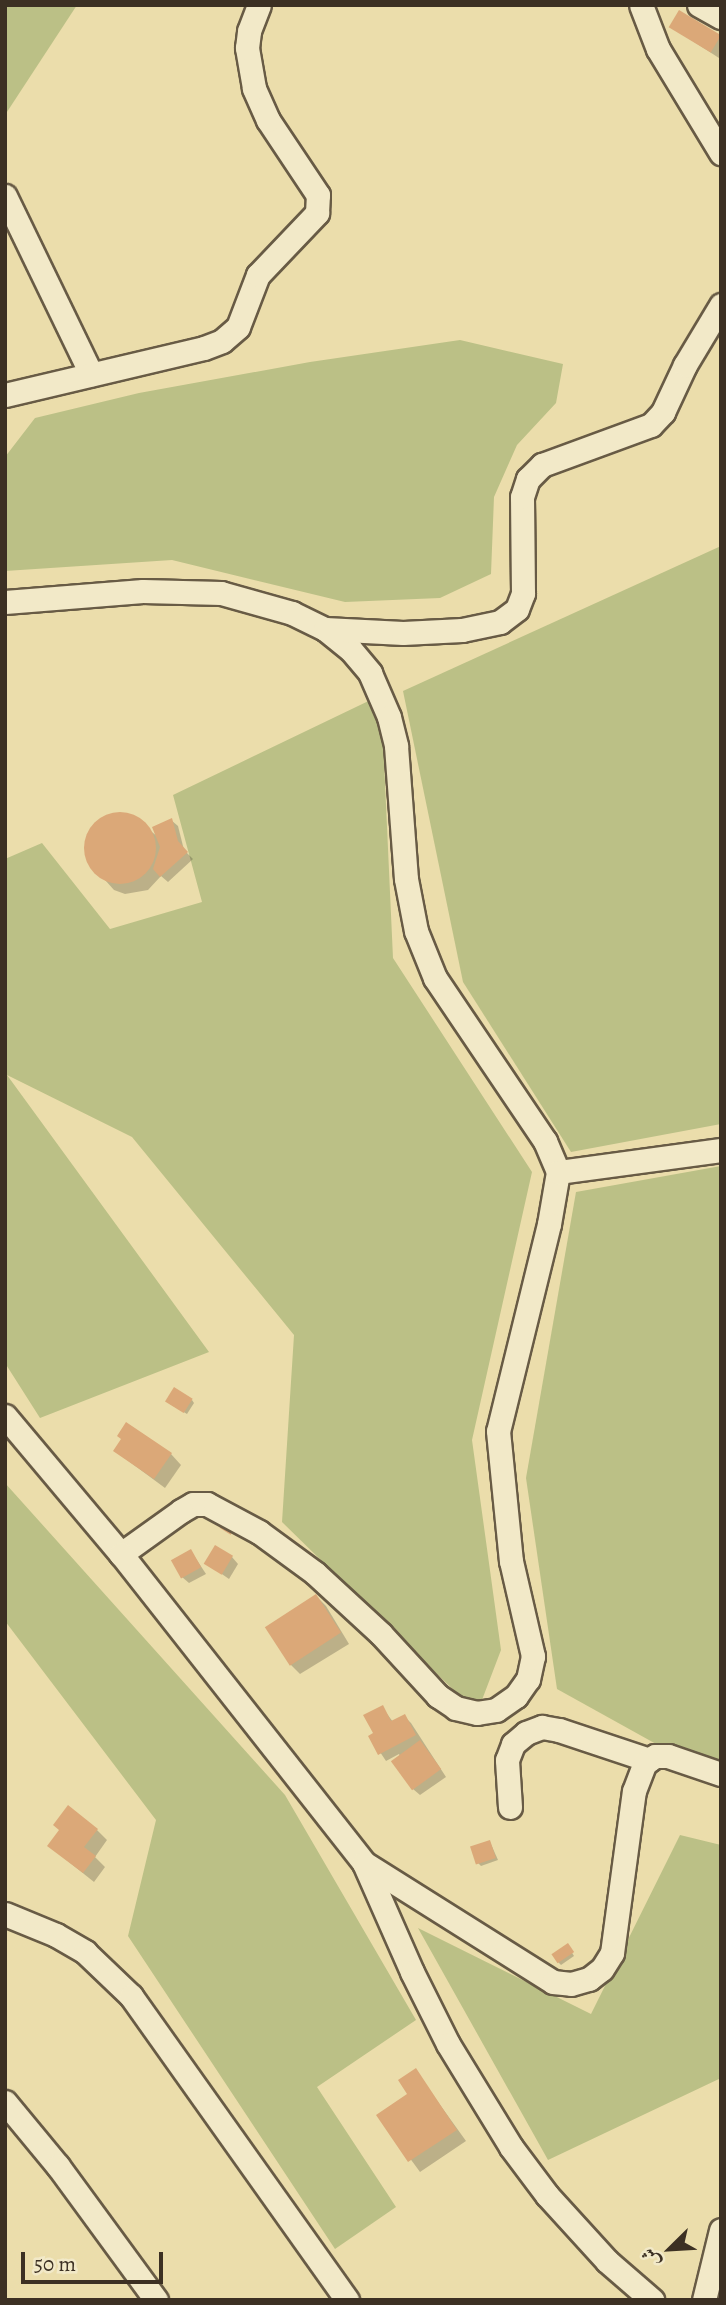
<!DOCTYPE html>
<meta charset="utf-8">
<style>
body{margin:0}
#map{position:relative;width:726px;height:2305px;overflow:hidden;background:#ebddab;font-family:Alegreya,Amiri,serif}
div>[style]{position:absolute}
.green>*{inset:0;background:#bbc086}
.shadow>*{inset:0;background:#0003}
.building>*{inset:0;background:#dba878;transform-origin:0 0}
.round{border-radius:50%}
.roads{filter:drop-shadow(2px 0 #685b45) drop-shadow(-2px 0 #685b45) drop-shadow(0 2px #685b45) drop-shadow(0 -2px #685b45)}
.street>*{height:23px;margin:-11.5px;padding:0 11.5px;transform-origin:11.5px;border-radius:11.5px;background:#f2e9c8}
span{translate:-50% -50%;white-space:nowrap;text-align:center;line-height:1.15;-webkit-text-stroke:6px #f2e9c8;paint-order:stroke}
.frame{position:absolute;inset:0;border:7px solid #3c3023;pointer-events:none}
.north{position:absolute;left:635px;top:2214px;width:70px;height:70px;-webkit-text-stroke:5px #f2e9c8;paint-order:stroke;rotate:246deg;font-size:19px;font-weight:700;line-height:28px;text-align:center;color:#3c3023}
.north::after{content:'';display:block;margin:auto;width:24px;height:32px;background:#3c3023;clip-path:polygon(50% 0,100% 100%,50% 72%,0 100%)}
.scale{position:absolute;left:21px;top:2252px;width:142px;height:32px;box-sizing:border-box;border:4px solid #3c3023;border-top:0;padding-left:9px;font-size:21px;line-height:24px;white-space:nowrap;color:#3c3023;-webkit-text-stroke:5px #f2e9c8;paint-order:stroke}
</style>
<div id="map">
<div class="green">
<i style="clip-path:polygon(5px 5px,77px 5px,5px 115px)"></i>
<i style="clip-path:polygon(460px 340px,563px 364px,556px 403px,517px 445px,494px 497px,491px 574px,440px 598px,345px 602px,172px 560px,5px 571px,5px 457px,35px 418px,139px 393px,310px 362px)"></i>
<i style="clip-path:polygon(721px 546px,721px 1124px,571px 1152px,463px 982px,403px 691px)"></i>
<i style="clip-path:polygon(381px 695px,393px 958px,532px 1172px,472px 1440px,501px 1650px,477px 1713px,282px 1522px,294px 1335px,132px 1137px,7px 1075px,209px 1352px,40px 1418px,5px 1363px,5px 859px,42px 843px,110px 929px,202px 902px,173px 795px)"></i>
<i style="clip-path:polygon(721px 1166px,721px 1780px,557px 1689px,526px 1478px,576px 1192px)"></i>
<i style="clip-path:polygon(5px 1483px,285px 1795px,416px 2020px,317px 2087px,396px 2207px,335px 2249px,128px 1936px,156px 1820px,5px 1621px)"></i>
<i style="clip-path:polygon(680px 1835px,721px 1845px,721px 2078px,548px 2160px,418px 1928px,591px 2014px)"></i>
</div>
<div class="shadow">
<i style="clip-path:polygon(680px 12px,721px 37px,719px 58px,671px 27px)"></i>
<i style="clip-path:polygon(109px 815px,131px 815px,158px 837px,171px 820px,178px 826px,184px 850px,193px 859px,168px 882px,161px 876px,148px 890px,125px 894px,114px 890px,88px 861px,87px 839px,92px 829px)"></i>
<i style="clip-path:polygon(192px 1400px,194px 1403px,187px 1414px,170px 1404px)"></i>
<i style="clip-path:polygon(115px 1451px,171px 1454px,181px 1465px,165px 1488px)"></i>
<i style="clip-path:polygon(191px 1551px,206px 1574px,189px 1583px,182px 1577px)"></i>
<i style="clip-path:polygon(232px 1557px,238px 1564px,229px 1579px,206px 1563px)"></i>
<i style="clip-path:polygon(316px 1596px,326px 1606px,349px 1644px,300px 1674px,290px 1664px)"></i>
<i style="clip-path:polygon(382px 1707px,393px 1722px,404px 1716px,411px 1723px,446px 1777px,420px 1795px,413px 1789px,399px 1754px,386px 1761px,370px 1737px,375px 1734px)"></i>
<i style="clip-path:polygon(61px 1830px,97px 1830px,107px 1840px,95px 1857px,105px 1867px,94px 1882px,49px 1846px)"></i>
<i style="clip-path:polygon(490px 1842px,498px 1860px,481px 1866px,478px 1863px)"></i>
<i style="clip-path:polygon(568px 1946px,574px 1956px,561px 1965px,558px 1962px)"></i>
<i style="clip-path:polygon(415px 2070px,466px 2141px,420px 2172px,379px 2116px,409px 2095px)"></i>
</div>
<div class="building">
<i style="left:679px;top:10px;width:49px;height:20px;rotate:31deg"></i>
<i class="round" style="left:84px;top:812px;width:72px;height:72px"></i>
<i style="clip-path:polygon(172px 818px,178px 841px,188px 852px,160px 877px,153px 869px,160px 847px,152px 827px)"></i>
<i style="left:174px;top:1387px;width:22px;height:17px;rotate:32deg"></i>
<i style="clip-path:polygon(126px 1422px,172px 1453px,154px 1479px,113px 1451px,121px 1439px,117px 1436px)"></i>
<i style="left:227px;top:1516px;width:13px;height:14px;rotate:32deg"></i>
<i style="left:215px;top:1545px;width:21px;height:22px;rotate:31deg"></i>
<i style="left:191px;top:1549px;width:21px;height:23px;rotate:61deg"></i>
<i style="left:316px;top:1594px;width:46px;height:61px;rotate:57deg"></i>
<i style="clip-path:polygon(383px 1705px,391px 1721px,405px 1714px,416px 1735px,378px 1755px,368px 1736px,373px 1733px,363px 1715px)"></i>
<i style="left:420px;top:1740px;width:36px;height:36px;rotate:54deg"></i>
<i style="clip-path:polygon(68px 1805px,98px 1829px,84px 1847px,96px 1856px,83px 1873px,47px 1846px,59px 1830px,53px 1825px)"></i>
<i style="left:490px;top:1840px;width:19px;height:21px;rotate:72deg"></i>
<i style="left:568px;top:1943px;width:11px;height:20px;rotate:56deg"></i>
<i style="clip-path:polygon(416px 2068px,457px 2130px,408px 2162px,376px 2115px,407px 2094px,398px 2080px)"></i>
</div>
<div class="roads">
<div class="street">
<i style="left:641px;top:5px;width:47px;rotate:68.9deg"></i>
<i style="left:658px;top:49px;width:122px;rotate:58.8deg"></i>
<i style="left:699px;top:5px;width:25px;rotate:29deg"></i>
<i style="left:5px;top:196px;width:198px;rotate:64.2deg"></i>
<i style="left:5px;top:395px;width:204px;rotate:-13.3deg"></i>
<i style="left:204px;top:348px;width:19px;rotate:-21deg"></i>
<i style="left:222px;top:341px;width:21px;rotate:-41deg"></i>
<i style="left:238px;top:327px;width:56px;rotate:-69deg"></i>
<i style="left:258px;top:275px;width:86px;rotate:-46.4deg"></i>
<i style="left:317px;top:213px;width:18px;rotate:-87deg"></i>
<i style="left:318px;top:195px;width:90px;rotate:-123.7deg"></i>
<i style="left:268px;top:120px;width:35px;rotate:-114deg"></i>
<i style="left:254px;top:88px;width:41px;rotate:-99.9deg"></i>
<i style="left:247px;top:48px;width:17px;rotate:-83deg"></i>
<i style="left:249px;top:31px;width:28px;rotate:-69deg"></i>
<i style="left:5px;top:602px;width:138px;rotate:-4.6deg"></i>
<i style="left:143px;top:591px;width:78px;rotate:1.5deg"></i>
<i style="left:221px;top:593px;width:74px;rotate:15.7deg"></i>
<i style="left:292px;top:613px;width:37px;rotate:26deg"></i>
<i style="left:325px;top:629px;width:33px;rotate:39deg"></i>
<i style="left:351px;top:650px;width:30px;rotate:50deg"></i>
<i style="left:370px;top:673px;width:48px;rotate:66.6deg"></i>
<i style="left:389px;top:717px;width:30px;rotate:76deg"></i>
<i style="left:396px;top:746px;width:133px;rotate:85.7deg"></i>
<i style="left:406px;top:879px;width:53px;rotate:79.1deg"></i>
<i style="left:416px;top:931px;width:51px;rotate:68deg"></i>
<i style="left:435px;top:978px;width:197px;rotate:56deg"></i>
<i style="left:545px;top:1141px;width:34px;rotate:67deg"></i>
<i style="left:558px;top:1172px;width:53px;rotate:99.8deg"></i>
<i style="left:549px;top:1224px;width:213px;rotate:103.8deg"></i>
<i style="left:498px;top:1431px;width:131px;rotate:84.3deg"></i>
<i style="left:511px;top:1561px;width:98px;rotate:77deg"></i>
<i style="left:533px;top:1656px;width:24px;rotate:102deg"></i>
<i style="left:528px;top:1679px;width:21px;rotate:125deg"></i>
<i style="left:516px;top:1696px;width:24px;rotate:145deg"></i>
<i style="left:496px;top:1710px;width:19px;rotate:171deg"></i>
<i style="left:477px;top:1713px;width:22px;rotate:-167deg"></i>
<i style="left:456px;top:1708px;width:22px;rotate:-146deg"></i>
<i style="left:438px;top:1696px;width:84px;rotate:-132.6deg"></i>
<i style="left:381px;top:1634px;width:90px;rotate:-137.3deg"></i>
<i style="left:315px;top:1573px;width:69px;rotate:-143.8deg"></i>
<i style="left:259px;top:1532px;width:59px;rotate:-151.7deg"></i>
<i style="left:207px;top:1504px;width:14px;rotate:180deg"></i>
<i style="left:193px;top:1504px;width:14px;rotate:150deg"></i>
<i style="left:181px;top:1511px;width:74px;rotate:144.4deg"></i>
<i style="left:325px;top:629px;width:78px;rotate:2.9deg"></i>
<i style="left:403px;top:633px;width:59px;rotate:-2.9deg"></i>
<i style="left:462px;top:630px;width:39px;rotate:-12deg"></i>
<i style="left:500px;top:622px;width:21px;rotate:-37deg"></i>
<i style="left:517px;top:609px;width:17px;rotate:-69deg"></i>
<i style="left:523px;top:593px;width:96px;rotate:-90.6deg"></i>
<i style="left:522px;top:497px;width:19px;rotate:-72deg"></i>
<i style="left:528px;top:479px;width:20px;rotate:-45deg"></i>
<i style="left:542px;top:465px;width:116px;rotate:-20.2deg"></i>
<i style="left:651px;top:425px;width:18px;rotate:-47deg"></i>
<i style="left:663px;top:412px;width:52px;rotate:-64.9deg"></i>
<i style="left:685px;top:365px;width:70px;rotate:-59deg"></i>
<i style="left:558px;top:1172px;width:164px;rotate:-7.7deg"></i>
<i style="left:5px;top:1416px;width:180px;rotate:50deg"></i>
<i style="left:121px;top:1554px;width:393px;rotate:51.8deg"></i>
<i style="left:364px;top:1863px;width:119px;rotate:66.2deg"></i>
<i style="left:412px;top:1972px;width:80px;rotate:63.4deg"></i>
<i style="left:448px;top:2044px;width:121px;rotate:58.5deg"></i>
<i style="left:511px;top:2147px;width:60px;rotate:53.1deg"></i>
<i style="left:547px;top:2195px;width:89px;rotate:47.7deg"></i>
<i style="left:607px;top:2261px;width:60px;rotate:40.9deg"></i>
<i style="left:510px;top:1807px;width:47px;rotate:-93.7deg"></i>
<i style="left:507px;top:1760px;width:17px;rotate:-69deg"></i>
<i style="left:513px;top:1744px;width:17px;rotate:-40deg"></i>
<i style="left:526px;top:1733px;width:17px;rotate:-21deg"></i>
<i style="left:542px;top:1727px;width:17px;rotate:10deg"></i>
<i style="left:559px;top:1730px;width:95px;rotate:18.4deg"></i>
<i style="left:364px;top:1863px;width:223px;rotate:32.2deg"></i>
<i style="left:553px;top:1982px;width:18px;rotate:6deg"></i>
<i style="left:571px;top:1984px;width:19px;rotate:-16deg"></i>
<i style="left:589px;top:1979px;width:16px;rotate:-38deg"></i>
<i style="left:602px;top:1969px;width:19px;rotate:-58deg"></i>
<i style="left:612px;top:1953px;width:163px;rotate:-82.3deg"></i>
<i style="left:634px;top:1791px;width:30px;rotate:-69deg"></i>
<i style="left:645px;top:1763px;width:12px;rotate:-35deg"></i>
<i style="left:655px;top:1756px;width:13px"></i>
<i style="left:668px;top:1756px;width:56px;rotate:18.8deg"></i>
<i style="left:5px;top:1914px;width:55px;rotate:22.4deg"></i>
<i style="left:56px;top:1935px;width:34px;rotate:30deg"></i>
<i style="left:85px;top:1952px;width:64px;rotate:43.7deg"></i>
<i style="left:131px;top:1996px;width:373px;rotate:54.6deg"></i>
<i style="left:5px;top:2102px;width:83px;rotate:50.4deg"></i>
<i style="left:58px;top:2166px;width:166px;rotate:53.8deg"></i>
<i style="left:704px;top:2300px;width:72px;rotate:-76.3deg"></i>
</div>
</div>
<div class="frame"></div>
<div class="north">ش</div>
<div class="scale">50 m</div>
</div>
